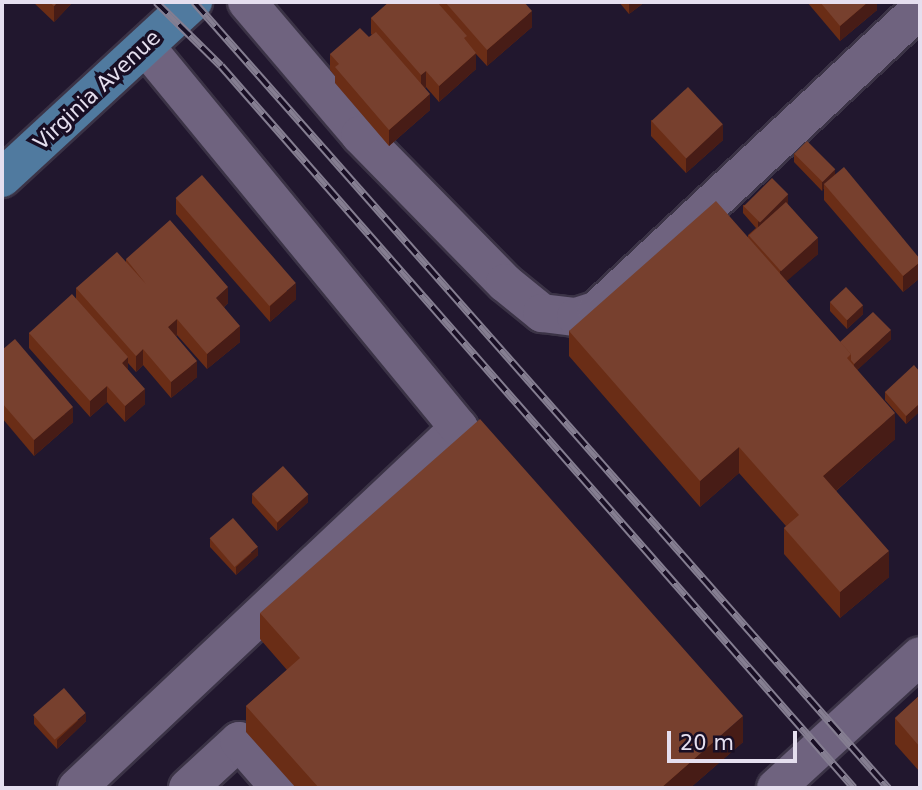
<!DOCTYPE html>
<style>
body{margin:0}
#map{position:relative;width:922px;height:790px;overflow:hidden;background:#21172e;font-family:"DejaVu Sans",sans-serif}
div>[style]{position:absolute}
.roads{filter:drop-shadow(2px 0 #3b3346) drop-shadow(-2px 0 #3b3346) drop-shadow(0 2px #3b3346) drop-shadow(0 -2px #3b3346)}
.minor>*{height:38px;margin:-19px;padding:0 19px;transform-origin:19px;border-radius:19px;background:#6f637f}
.major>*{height:38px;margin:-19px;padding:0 19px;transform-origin:19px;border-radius:19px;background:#507a9f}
.rail>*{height:8px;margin-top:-4px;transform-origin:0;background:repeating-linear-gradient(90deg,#180e24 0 16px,#857e91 0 32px);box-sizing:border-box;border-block:2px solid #857e91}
.wall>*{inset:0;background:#6a2d16}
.shaded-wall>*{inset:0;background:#471c16}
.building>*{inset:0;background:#77402e;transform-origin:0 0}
span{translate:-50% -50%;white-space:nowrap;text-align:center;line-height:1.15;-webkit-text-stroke:7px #180e24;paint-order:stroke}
.street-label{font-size:21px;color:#e5dfef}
.frame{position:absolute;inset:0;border:4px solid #e5dfef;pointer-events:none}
.scale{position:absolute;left:667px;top:731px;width:130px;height:32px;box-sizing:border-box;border:4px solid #e5dfef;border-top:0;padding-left:9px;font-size:21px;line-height:24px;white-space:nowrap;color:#e5dfef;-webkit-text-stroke:5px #180e24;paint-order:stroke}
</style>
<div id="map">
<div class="roads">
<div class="minor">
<i style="left:247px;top:2px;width:175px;rotate:49.6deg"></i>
<i style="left:360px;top:135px;width:207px;rotate:45.6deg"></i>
<i style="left:505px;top:283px;width:48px;rotate:39deg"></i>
<i style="left:542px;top:313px;width:34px;rotate:7deg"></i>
<i style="left:576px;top:317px;width:22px;rotate:-18deg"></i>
<i style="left:597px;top:310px;width:442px;rotate:-43deg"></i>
<i style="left:77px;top:788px;width:525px;rotate:-43.3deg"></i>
<i style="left:459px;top:428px;width:494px;rotate:-129.4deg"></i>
<i style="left:188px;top:788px;width:69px;rotate:-42.7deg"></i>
<i style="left:239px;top:741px;width:62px;rotate:48.9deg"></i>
<i style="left:776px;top:788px;width:195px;rotate:-42.5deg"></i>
</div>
<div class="major">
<i style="left:2px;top:178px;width:260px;rotate:-42.7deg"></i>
</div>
</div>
<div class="rail">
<i style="left:156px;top:2px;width:91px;rotate:44.6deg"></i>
<i style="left:221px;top:66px;width:960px;rotate:48.76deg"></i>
<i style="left:194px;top:2px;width:1049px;rotate:48.56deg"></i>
</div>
<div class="wall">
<i style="clip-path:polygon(33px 2px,73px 2px,54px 22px)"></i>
<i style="clip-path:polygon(389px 2px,524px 2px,532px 27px,487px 66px,476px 54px,476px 69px,439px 102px,426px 87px,425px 88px,430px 110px,389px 146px,335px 83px,335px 76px,330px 70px,330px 54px,369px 37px,372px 35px,371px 34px,371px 18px)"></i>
<i style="clip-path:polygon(619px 2px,645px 2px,629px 14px)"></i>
<i style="clip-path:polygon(807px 2px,877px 2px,877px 10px,840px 41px)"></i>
<i style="clip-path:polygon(651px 120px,723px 140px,686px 173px,651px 136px)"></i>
<i style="clip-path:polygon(794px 153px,835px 175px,920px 259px,920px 278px,903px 292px,824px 200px,824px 188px,822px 191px,794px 162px)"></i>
<i style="clip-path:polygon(176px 198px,296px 299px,270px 322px,176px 214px)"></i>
<i style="clip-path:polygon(787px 203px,818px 254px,786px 281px,840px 342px,891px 339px,857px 370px,895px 439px,836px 491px,889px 577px,840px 618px,784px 554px,784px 528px,786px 526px,739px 473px,700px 507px,569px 356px,569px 331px,748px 238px,748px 235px,756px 228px,743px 213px,743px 205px)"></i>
<i style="clip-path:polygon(126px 259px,228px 303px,224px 307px,240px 342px,207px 369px,177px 335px,176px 336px,197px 377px,171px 398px,143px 365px,136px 372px,128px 363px,128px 370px,145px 404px,125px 422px,107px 402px,90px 417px,29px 348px,29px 333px,76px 299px,76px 288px,126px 262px)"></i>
<i style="clip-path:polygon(830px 302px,863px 314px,847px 329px,830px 311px)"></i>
<i style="clip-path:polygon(2px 350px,73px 422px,34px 456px,2px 418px)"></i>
<i style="clip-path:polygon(920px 372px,920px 411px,906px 424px,885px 400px,885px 392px)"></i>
<i style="clip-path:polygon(252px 495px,308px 502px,277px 531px,252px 503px)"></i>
<i style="clip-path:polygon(210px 539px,258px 555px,236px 575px,210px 547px)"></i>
<i style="clip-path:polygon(260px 613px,743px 742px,690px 788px,296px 788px,246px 732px,246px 706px,287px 670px,260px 639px)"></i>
<i style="clip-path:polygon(920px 695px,920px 772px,895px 744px,895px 718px)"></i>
<i style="clip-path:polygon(34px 716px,86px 721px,57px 749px,34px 724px)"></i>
</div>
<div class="shaded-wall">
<i style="clip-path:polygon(58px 2px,73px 2px,54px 22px,54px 6px)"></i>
<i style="clip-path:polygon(629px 2px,645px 2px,629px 14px)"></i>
<i style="clip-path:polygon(868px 2px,877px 2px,877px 10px,840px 41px,840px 26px)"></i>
<i style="clip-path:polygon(532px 11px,532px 27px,487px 66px,487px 50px)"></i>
<i style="clip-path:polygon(476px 53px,476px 69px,439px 102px,439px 86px)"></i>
<i style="clip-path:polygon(426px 71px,426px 87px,421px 91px,421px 75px)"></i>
<i style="clip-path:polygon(430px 94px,430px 110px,389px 146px,389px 130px)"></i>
<i style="clip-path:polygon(723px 124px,723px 140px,686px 173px,686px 158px)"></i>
<i style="clip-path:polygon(835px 169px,835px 178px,824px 184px,824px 188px,822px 191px,822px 182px)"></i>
<i style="clip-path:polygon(788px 194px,788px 203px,758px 230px,758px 222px)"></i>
<i style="clip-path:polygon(818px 238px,818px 254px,780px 287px,780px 271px)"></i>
<i style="clip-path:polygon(920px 262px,920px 278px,903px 292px,903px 276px)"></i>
<i style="clip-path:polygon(296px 283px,296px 299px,270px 322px,270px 306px)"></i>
<i style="clip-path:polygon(228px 287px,228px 303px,216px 314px,216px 298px)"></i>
<i style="clip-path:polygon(863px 305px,863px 314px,847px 329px,847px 320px)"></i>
<i style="clip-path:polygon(177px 319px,177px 335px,168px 343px,168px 327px)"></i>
<i style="clip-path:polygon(240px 326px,240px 342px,207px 369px,207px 354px)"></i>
<i style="clip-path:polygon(891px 330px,891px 339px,854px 373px,854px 364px)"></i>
<i style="clip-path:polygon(143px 349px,143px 365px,136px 372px,136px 356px)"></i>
<i style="clip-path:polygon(128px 357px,128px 373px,122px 363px)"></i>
<i style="clip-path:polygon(197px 361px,197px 377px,171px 398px,171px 382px)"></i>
<i style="clip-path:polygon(107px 386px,107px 402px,90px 417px,90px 401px)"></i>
<i style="clip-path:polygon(145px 389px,145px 404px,125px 422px,125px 406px)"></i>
<i style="clip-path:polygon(920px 403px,920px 411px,906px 424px,906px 416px)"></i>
<i style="clip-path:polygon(73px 407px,73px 422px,34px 456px,34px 440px)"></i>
<i style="clip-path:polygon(895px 413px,895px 439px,823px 502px,823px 476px)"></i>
<i style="clip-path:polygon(739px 447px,739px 473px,700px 507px,700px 481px)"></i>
<i style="clip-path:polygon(308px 494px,308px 502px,277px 531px,277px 523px)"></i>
<i style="clip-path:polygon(258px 547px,258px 555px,236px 575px,236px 567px)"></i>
<i style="clip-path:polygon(889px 551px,889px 577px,840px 618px,840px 592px)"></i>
<i style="clip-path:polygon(86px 713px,86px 721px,57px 749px,57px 740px)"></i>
<i style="clip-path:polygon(743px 716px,743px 742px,690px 788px,661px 788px)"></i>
</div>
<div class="building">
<i style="clip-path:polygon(49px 2px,58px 2px,54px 6px)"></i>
<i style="clip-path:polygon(389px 2px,437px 2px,467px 36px,464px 38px,476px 53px,439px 86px,426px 71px,421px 75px,371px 18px)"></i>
<i style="clip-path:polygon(445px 2px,524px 2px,532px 11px,487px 50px)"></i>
<i style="clip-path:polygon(820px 2px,868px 2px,840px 26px)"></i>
<i style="clip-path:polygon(360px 28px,369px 37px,376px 32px,430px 94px,389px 130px,335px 67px,339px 64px,330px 54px)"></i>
<i style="left:688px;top:87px;width:51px;height:50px;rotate:47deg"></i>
<i style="left:807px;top:141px;width:40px;height:18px;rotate:45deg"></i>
<i style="clip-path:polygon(844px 167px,920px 259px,920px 262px,903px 276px,824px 184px)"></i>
<i style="left:202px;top:175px;width:143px;height:35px;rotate:49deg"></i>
<i style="left:772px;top:178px;width:23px;height:40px;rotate:45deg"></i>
<i style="clip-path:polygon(716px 201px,851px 354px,847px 358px,895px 413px,823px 476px,889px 551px,840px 592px,784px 528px,799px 515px,739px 447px,700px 481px,569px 331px)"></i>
<i style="left:786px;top:202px;width:48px;height:50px;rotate:48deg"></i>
<i style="clip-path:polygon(170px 220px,228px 287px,216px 298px,240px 326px,207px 354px,177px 319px,168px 327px,197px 361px,171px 382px,143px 349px,136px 356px,76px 288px,117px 252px,146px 284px,126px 259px)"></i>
<i style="left:846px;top:287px;width:25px;height:22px;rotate:47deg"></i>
<i style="clip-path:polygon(72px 294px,128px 357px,122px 363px,145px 389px,125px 406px,107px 386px,90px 401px,29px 333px)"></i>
<i style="clip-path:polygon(873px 312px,891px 330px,854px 364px,851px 360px,851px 354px,840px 342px)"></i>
<i style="clip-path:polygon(15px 339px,73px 407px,34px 440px,2px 403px,2px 350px)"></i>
<i style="clip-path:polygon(914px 365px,920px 372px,920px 403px,906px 416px,885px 392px)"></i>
<i style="clip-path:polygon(480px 419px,743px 716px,661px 788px,319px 788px,246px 706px,300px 658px,260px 613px)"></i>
<i style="left:283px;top:466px;width:38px;height:42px;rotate:48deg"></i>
<i style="left:233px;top:518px;width:38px;height:31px;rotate:49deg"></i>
<i style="left:64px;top:688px;width:33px;height:41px;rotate:49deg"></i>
<i style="clip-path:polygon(920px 695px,920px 747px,895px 718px)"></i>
</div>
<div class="street-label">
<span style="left:97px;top:90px;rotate:-43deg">Virginia Avenue</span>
</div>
<div class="frame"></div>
<div class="scale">20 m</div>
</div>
